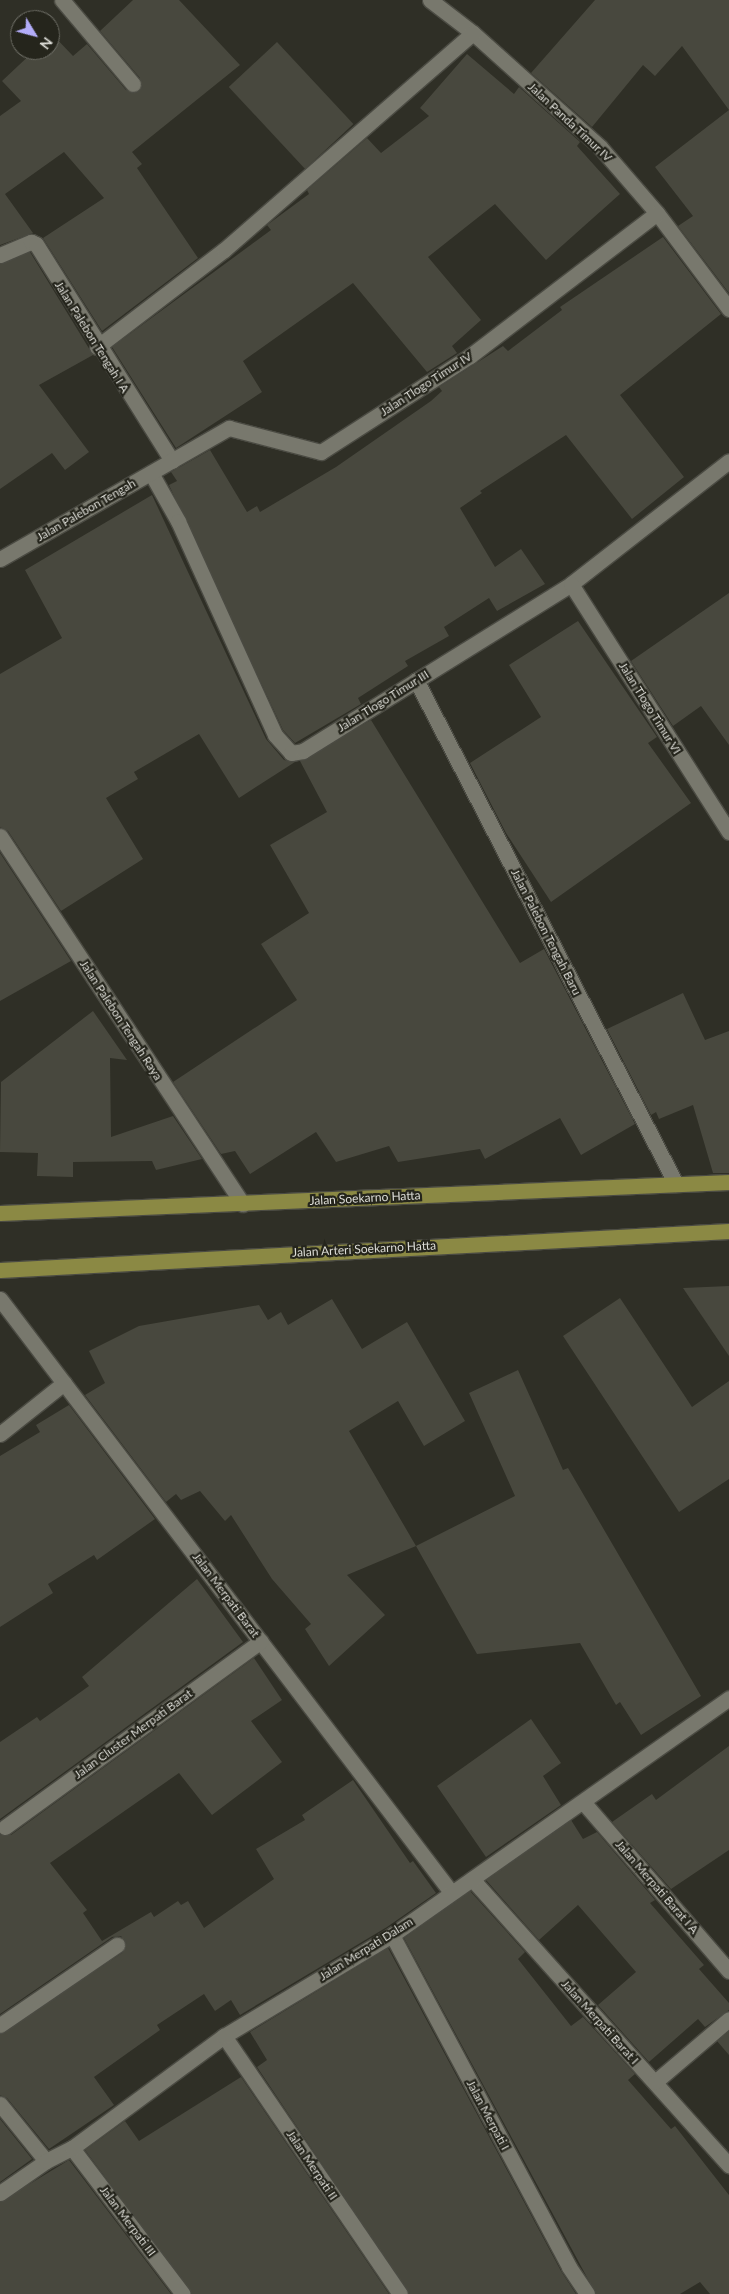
<!DOCTYPE html>
<style>
body{margin:0}
#map{position:relative;width:729px;height:2294px;overflow:hidden;background:#2f2f26;font-family:Lato,sans-serif}
div>[style]{position:absolute}
.building>*{inset:0;background:#48483e;transform-origin:0 0}
.roads{filter:drop-shadow(1px 0 #4b4b43) drop-shadow(-1px 0 #4b4b43) drop-shadow(0 1px #4b4b43) drop-shadow(0 -1px #4b4b43)}
.minor>*{height:15px;margin:-7.5px;padding:0 7.5px;transform-origin:7.5px;border-radius:7.5px;background:#78786d}
.major>*{height:15px;margin:-7.5px;padding:0 7.5px;transform-origin:7.5px;border-radius:7.5px;background:#8b8944}
span{translate:-50% -50%;white-space:nowrap;text-align:center;line-height:1.15;-webkit-text-stroke:4.5px #25251c;paint-order:stroke}
.street-label{font-size:12px;color:#deded8}
.north{position:absolute;left:10px;top:10px;width:50px;height:50px;box-sizing:border-box;background:#25251c;border:1px solid #6f6f67;border-radius:50%;rotate:127deg;font-size:14px;font-weight:700;line-height:20px;text-align:center;color:#deded8}
.north::after{content:'';display:block;margin:auto;width:18px;height:22px;background:#b3adf9;clip-path:polygon(50% 0,100% 100%,50% 72%,0 100%)}
</style>
<div id="map">
<div class="building">
<i style="clip-path:polygon(133px 0,179px 0,240px 65px,132px 152px,142px 164px,137px 168px,198px 258px,102px 331px,43px 238px,104px 198px,64px 152px,5px 194px,33px 233px,0 245px,0 116px,21px 101px,2px 81px,35px 50px,50px 50px,52px 34px,73px 56px,87px 44px,126px 90px,139px 91px,140px 78px,100px 31px)"></i>
<i style="clip-path:polygon(595px 0,729px 0,729px 110px,682px 46px,655px 76px,643px 65px,592px 127px,531px 73px)"></i>
<i style="left:277px;top:42px;width:112px;height:66px;rotate:47deg"></i>
<i style="clip-path:polygon(467px 54px,514px 94px,519px 87px,580px 142px,577px 146px,620px 194px,546px 260px,495px 204px,428px 257px,481px 320px,452px 346px,457px 353px,427px 372px,353px 283px,243px 361px,262px 392px,176px 448px,112px 347px,271px 230px,267px 225px,309px 194px,307px 190px,367px 138px,381px 153px,429px 116px,420px 108px)"></i>
<i style="clip-path:polygon(729px 110px,729px 293px,678px 226px,693px 216px,655px 167px)"></i>
<i style="clip-path:polygon(663px 237px,721px 314px,620px 395px,684px 477px,632px 519px,566px 435px,480px 491px,482px 493px,460px 508px,495px 567px,521px 549px,545px 584px,497px 611px,489px 598px,444px 627px,449px 636px,405px 661px,408px 666px,358px 698px,361px 704px,295px 743px,283px 730px,169px 485px,177px 481px,171px 472px,210px 450px,247px 512px,257px 506px,260px 512px,336px 467px,431px 401px,442px 391px,439px 387px,503px 346px,508px 351px,562px 310px,560px 307px)"></i>
<i style="clip-path:polygon(30px 252px,93px 355px,39px 385px,89px 452px,65px 470px,52px 453px,0 489px,0 264px)"></i>
<i style="clip-path:polygon(152px 495px,266px 739px,284px 760px,295px 762px,239px 798px,199px 734px,134px 772px,138px 779px,106px 798px,143px 859px,61px 911px,8px 831px,0 827px,0 674px,62px 638px,25px 570px)"></i>
<i style="clip-path:polygon(729px 593px,729px 745px,701px 706px,673px 726px,631px 661px)"></i>
<i style="clip-path:polygon(578px 621px,657px 737px,648px 743px,691px 803px,551px 902px,506px 833px,470px 763px,541px 717px,509px 665px)"></i>
<i style="clip-path:polygon(371px 720px,520px 963px,544px 949px,635px 1124px,581px 1155px,560px 1118px,485px 1159px,480px 1149px,398px 1162px,389px 1146px,336px 1162px,316px 1132px,250px 1174px,235px 1151px,221px 1154px,173px 1082px,297px 1000px,261px 944px,309px 913px,270px 845px,327px 812px,300px 761px)"></i>
<i style="clip-path:polygon(0 853px,71px 961px,0 1001px)"></i>
<i style="clip-path:polygon(683px 993px,705px 1040px,729px 1031px,729px 1173px,713px 1173px,693px 1105px,659px 1119px,656px 1112px,651px 1115px,607px 1029px)"></i>
<i style="clip-path:polygon(93px 1011px,127px 1060px,110px 1058px,111px 1137px,173px 1116px,202px 1159px,156px 1170px,152px 1161px,73px 1162px,73px 1177px,37px 1176px,38px 1153px,0 1152px,1px 1082px)"></i>
<i style="clip-path:polygon(729px 1286px,729px 1356px,683px 1288px)"></i>
<i style="clip-path:polygon(620px 1298px,692px 1407px,729px 1381px,729px 1479px,679px 1512px,563px 1336px)"></i>
<i style="clip-path:polygon(332px 1299px,362px 1349px,407px 1322px,465px 1421px,424px 1446px,398px 1401px,349px 1431px,416px 1546px,347px 1575px,385px 1615px,329px 1666px,305px 1629px,311px 1624px,272px 1579px,231px 1515px,225px 1521px,200px 1491px,181px 1500px,176px 1494px,166px 1502px,85px 1395px,105px 1383px,89px 1351px,139px 1326px,259px 1305px,268px 1320px,281px 1312px,288px 1325px)"></i>
<i style="clip-path:polygon(518px 1370px,563px 1470px,568px 1468px,701px 1696px,641px 1735px,620px 1702px,616px 1705px,580px 1643px,477px 1654px,416px 1546px,515px 1496px,469px 1393px)"></i>
<i style="clip-path:polygon(69px 1405px,155px 1519px,97px 1560px,94px 1555px,48px 1584px,53px 1593px,0 1627px,0 1456px,40px 1432px,36px 1425px)"></i>
<i style="clip-path:polygon(197px 1579px,243px 1642px,0 1819px,0 1742px,37px 1717px,40px 1721px,89px 1686px,82px 1677px)"></i>
<i style="clip-path:polygon(254px 1658px,282px 1700px,251px 1721px,282px 1762px,212px 1815px,179px 1773px,50px 1863px,87px 1910px,83px 1913px,102px 1941px,151px 1912px,154px 1917px,178px 1901px,181px 1905px,188px 1901px,204px 1928px,274px 1879px,256px 1849px,305px 1820px,302px 1815px,353px 1780px,410px 1863px,413px 1861px,436px 1893px,387px 1927px,240px 2015px,231px 2000px,215px 2011px,204px 1994px,157px 2025px,160px 2030px,94px 2077px,114px 2105px,49px 2149px,7px 2098px,0 2095px,0 2034px,122px 1953px,126px 1944px,121px 1936px,112px 1937px,0 2014px,0 1835px,11px 1835px)"></i>
<i style="clip-path:polygon(531px 1719px,561px 1763px,543px 1776px,561px 1805px,486px 1857px,437px 1786px)"></i>
<i style="clip-path:polygon(729px 1746px,729px 1850px,671px 1889px,612px 1822px,652px 1794px,656px 1800px)"></i>
<i style="clip-path:polygon(571px 1820px,583px 1839px,597px 1832px,655px 1900px,650px 1903px,704px 1965px,699px 1969px,729px 2003px,729px 2010px,705px 2027px,698px 2019px,649px 2062px,598px 2005px,636px 1972px,578px 1905px,539px 1940px,486px 1880px)"></i>
<i style="clip-path:polygon(470px 1891px,525px 1952px,518px 1959px,571px 2026px,583px 2017px,635px 2074px,628px 2080px,671px 2129px,675px 2126px,729px 2195px,729px 2294px,710px 2294px,700px 2282px,680px 2294px,596px 2294px,404px 1938px)"></i>
<i style="clip-path:polygon(388px 1948px,561px 2271px,576px 2294px,409px 2294px,257px 2067px,267px 2060px,250px 2032px)"></i>
<i style="clip-path:polygon(729px 2031px,729px 2055px,717px 2041px)"></i>
<i style="clip-path:polygon(241px 2077px,389px 2294px,192px 2294px,85px 2150px,125px 2121px,139px 2141px)"></i>
<i style="clip-path:polygon(0 2119px,32px 2159px,0 2182px)"></i>
<i style="clip-path:polygon(69px 2160px,171px 2294px,0 2294px,0 2202px)"></i>
</div>
<div class="roads">
<div class="minor">
<i style="left:62px;top:0;width:110px;rotate:49.8deg"></i>
<i style="left:430px;top:0;width:54px;rotate:37.5deg"></i>
<i style="left:473px;top:33px;width:171px;rotate:41.9deg"></i>
<i style="left:600px;top:147px;width:87px;rotate:49.2deg"></i>
<i style="left:657px;top:213px;width:120px;rotate:53.1deg"></i>
<i style="left:0;top:255px;width:34px;rotate:-23deg"></i>
<i style="left:31px;top:242px;width:5px;rotate:22deg"></i>
<i style="left:36px;top:244px;width:256px;rotate:57.9deg"></i>
<i style="left:97px;top:347px;width:160px;rotate:-37.4deg"></i>
<i style="left:224px;top:250px;width:330px;rotate:-41.1deg"></i>
<i style="left:151px;top:473px;width:55px;rotate:60.6deg"></i>
<i style="left:178px;top:521px;width:235px;rotate:65.6deg"></i>
<i style="left:275px;top:735px;width:24px;rotate:48deg"></i>
<i style="left:291px;top:753px;width:12px;rotate:-9deg"></i>
<i style="left:303px;top:751px;width:316px;rotate:-31.9deg"></i>
<i style="left:571px;top:584px;width:200px;rotate:-37.9deg"></i>
<i style="left:0;top:559px;width:264px;rotate:-29.8deg"></i>
<i style="left:229px;top:428px;width:95px;rotate:14.6deg"></i>
<i style="left:321px;top:452px;width:177px;rotate:-32.8deg"></i>
<i style="left:470px;top:356px;width:235px;rotate:-37.4deg"></i>
<i style="left:571px;top:584px;width:294px;rotate:57.5deg"></i>
<i style="left:416px;top:680px;width:567px;rotate:62.71deg"></i>
<i style="left:0;top:836px;width:441px;rotate:56.6deg"></i>
<i style="left:0;top:1299px;width:745px;rotate:52.75deg"></i>
<i style="left:0;top:1434px;width:82px;rotate:-38.6deg"></i>
<i style="left:584px;top:1803px;width:222px;rotate:49.2deg"></i>
<i style="left:5px;top:1827px;width:316px;rotate:-36deg"></i>
<i style="left:472px;top:1879px;width:385px;rotate:48.1deg"></i>
<i style="left:392px;top:1935px;width:376px;rotate:61.9deg"></i>
<i style="left:569px;top:2267px;width:32px;rotate:56deg"></i>
<i style="left:0;top:2025px;width:142px;rotate:-34.4deg"></i>
<i style="left:224px;top:2036px;width:312px;rotate:55.7deg"></i>
<i style="left:655px;top:2082px;width:97px;rotate:-40.4deg"></i>
<i style="left:0;top:2104px;width:73px;rotate:51.1deg"></i>
<i style="left:72px;top:2148px;width:183px;rotate:52.8deg"></i>
<i style="left:0;top:2193px;width:56px;rotate:-34.8deg"></i>
<i style="left:46px;top:2161px;width:29px;rotate:-27deg"></i>
<i style="left:72px;top:2148px;width:189px;rotate:-36.4deg"></i>
<i style="left:224px;top:2036px;width:196px;rotate:-31deg"></i>
<i style="left:392px;top:1935px;width:412px;rotate:-35.1deg"></i>
</div>
<div class="major">
<i style="left:0;top:1213px;width:730px;rotate:-2.43deg"></i>
<i style="left:0;top:1270px;width:730px;rotate:-3.06deg"></i>
</div>
</div>
<div class="street-label">
<span style="left:570px;top:122px;rotate:43deg">Jalan Panda Timur IV</span>
<span style="left:92px;top:337px;rotate:58deg">Jalan Palebon Tengah I A</span>
<span style="left:426px;top:384px;rotate:-33deg">Jalan Tlogo Timur IV</span>
<span style="left:86px;top:510px;rotate:-30deg">Jalan Palebon Tengah</span>
<span style="left:383px;top:701px;rotate:-32deg">Jalan Tlogo Timur III</span>
<span style="left:650px;top:708px;rotate:58deg">Jalan Tlogo Timur VI</span>
<span style="left:546px;top:932px;rotate:63deg">Jalan Palebon Tengah Baru</span>
<span style="left:121px;top:1020px;rotate:57deg">Jalan Palebon Tengah Raya</span>
<span style="left:365px;top:1198px;rotate:-3deg">Jalan Soekarno Hatta</span>
<span style="left:364px;top:1249px;rotate:-3deg">Jalan Arteri Soekarno Hatta</span>
<span style="left:226px;top:1595px;rotate:53deg">Jalan Merpati Barat</span>
<span style="left:133px;top:1734px;rotate:-36deg">Jalan Cluster Merpati Barat</span>
<span style="left:657px;top:1887px;rotate:49deg">Jalan Merpati Barat I A</span>
<span style="left:366px;top:1949px;rotate:-32deg">Jalan Merpati Dalam</span>
<span style="left:600px;top:2022px;rotate:48deg">Jalan Merpati Barat I</span>
<span style="left:488px;top:2115px;rotate:62deg">Jalan Merpati I</span>
<span style="left:312px;top:2165px;rotate:56deg">Jalan Merpati II</span>
<span style="left:128px;top:2221px;rotate:53deg">Jalan Merpati III</span>
</div>
<div class="north">N</div>
</div>
